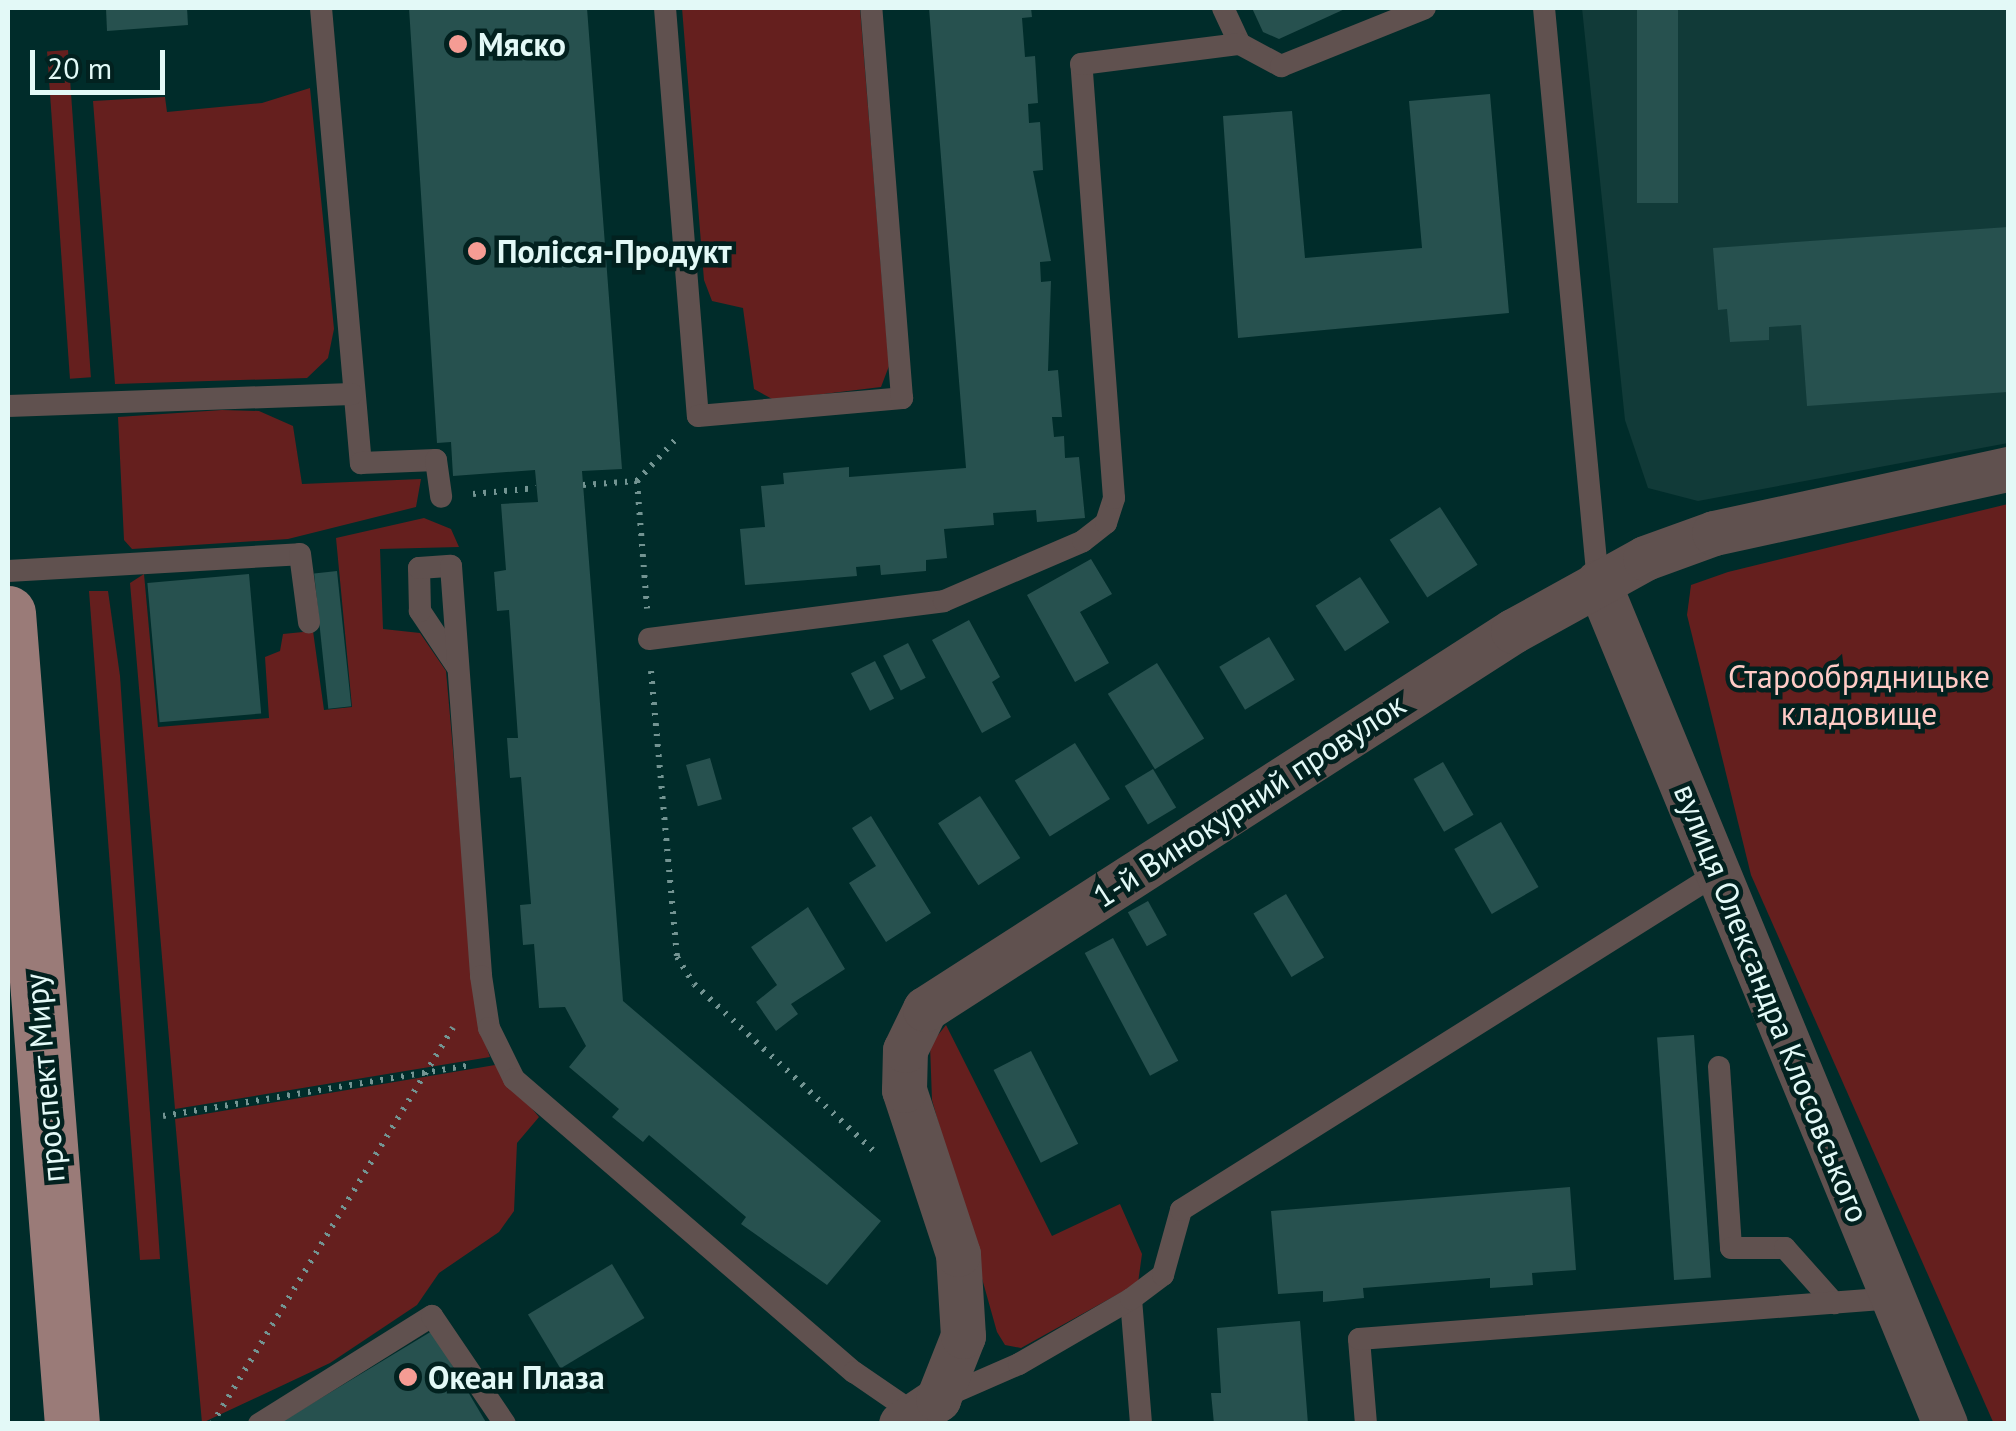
<!DOCTYPE html>
<meta charset="utf-8">
<style>
body{margin:0}
#map{position:relative;width:2016px;height:1431px;overflow:hidden;background:#002c2a;font-family:"PT Sans",sans-serif}
div>[style]{position:absolute}
.built>*{inset:0;background:#113a38}
.green>*{inset:0;background:#651f1e;transform-origin:0 0}
.building>*{inset:0;background:#27514f;transform-origin:0 0}
.path>*{height:6px;margin-top:-3px;transform-origin:0;background:repeating-linear-gradient(90deg,#739492 0 2.5px,transparent 0 10.5px)}
.lane>*{height:22px;margin:-11px;padding:0 11px;transform-origin:11px;border-radius:11px;background:#60514f}
.street>*{height:45px;margin:-22.5px;padding:0 22.5px;transform-origin:22.5px;border-radius:22.5px;background:#60514f}
.primary>*{height:55px;margin:-27.5px;padding:0 27.5px;transform-origin:27.5px;border-radius:27.5px;background:#9a7b78}
.dots>*{width:28px;height:28px;translate:-50% -50%;box-sizing:border-box;border:5px solid #02211f;border-radius:50%}
span{translate:-50% -50%;white-space:nowrap;text-align:center;line-height:1.15;-webkit-text-stroke:9px #02211f;paint-order:stroke}
.poi-label{font-size:32px;color:#e3f9f7;font-weight:700}
.left{translate:0 -50%;text-align:left}
.park-label{font-size:32px;color:#ffcbc6}
.street-label{font-size:32px;color:#e3f9f7}
.frame{position:absolute;inset:0;border:10px solid #e3f9f7;pointer-events:none}
.scale{position:absolute;left:30px;top:50px;width:135px;height:45px;box-sizing:border-box;border:5px solid #e3f9f7;border-top:0;padding-left:12px;font-size:30px;line-height:35px;white-space:nowrap;color:#e3f9f7;-webkit-text-stroke:8px #02211f;paint-order:stroke}
</style>
<div id="map">
<div class="built">
<i style="clip-path:polygon(1582px 8px,2008px 8px,2008px 443px,1698px 501px,1648px 488px,1625px 420px)"></i>
</div>
<div class="green">
<i style="clip-path:polygon(682px 8px,860px 8px,889px 366px,881px 387px,774px 400px,754px 389px,743px 308px,712px 301px,704px 280px)"></i>
<i style="left:68px;top:50px;width:328px;height:21px;rotate:86deg"></i>
<i style="clip-path:polygon(310px 88px,334px 329px,328px 358px,307px 378px,115px 384px,93px 101px,165px 97px,167px 112px,262px 103px)"></i>
<i style="clip-path:polygon(222px 410px,259px 411px,293px 426px,302px 484px,421px 479px,416px 507px,288px 539px,132px 549px,124px 540px,118px 417px)"></i>
<i style="clip-path:polygon(2008px 504px,2008px 1423px,1994px 1424px,1751px 875px,1687px 615px,1691px 585px,1728px 572px)"></i>
<i style="clip-path:polygon(424px 518px,451px 529px,459px 547px,380px 549px,383px 629px,420px 633px,446px 671px,477px 1019px,490px 1057px,175px 1109px,130px 583px,144px 574px,158px 727px,269px 718px,265px 657px,280px 651px,283px 634px,313px 631px,324px 710px,352px 707px,336px 538px)"></i>
<i style="clip-path:polygon(89px 591px,108px 591px,120px 676px,160px 1259px,140px 1260px)"></i>
<i style="clip-path:polygon(946px 1025px,1052px 1236px,1120px 1204px,1142px 1254px,1138px 1283px,1021px 1348px,1005px 1345px,997px 1332px,932px 1100px,930px 1045px)"></i>
<i style="clip-path:polygon(495px 1065px,539px 1117px,517px 1143px,514px 1211px,499px 1232px,439px 1273px,417px 1305px,330px 1363px,202px 1423px,175px 1119px)"></i>
</div>
<div class="building">
<i style="clip-path:polygon(106px 8px,187px 8px,188px 25px,107px 31px)"></i>
<i style="clip-path:polygon(409px 8px,587px 8px,622px 469px,582px 471px,623px 1001px,881px 1221px,827px 1285px,741px 1224px,746px 1217px,649px 1135px,643px 1142px,612px 1117px,619px 1109px,569px 1067px,586px 1046px,565px 1007px,539px 1008px,534px 944px,523px 945px,520px 905px,531px 904px,521px 777px,510px 778px,507px 738px,518px 738px,509px 610px,497px 611px,494px 572px,506px 570px,501px 504px,538px 502px,535px 470px,453px 476px,451px 442px,437px 443px)"></i>
<i style="clip-path:polygon(929px 8px,1031px 8px,1032px 17px,1022px 18px,1025px 57px,1035px 56px,1038px 103px,1028px 104px,1029px 123px,1040px 122px,1043px 170px,1033px 171px,1051px 261px,1040px 262px,1041px 282px,1051px 281px,1048px 371px,1058px 370px,1062px 417px,1052px 417px,1054px 437px,1064px 436px,1065px 458px,1079px 457px,1085px 518px,1037px 522px,1036px 510px,993px 513px,994px 525px,944px 529px,947px 558px,926px 560px,926px 571px,881px 575px,880px 565px,856px 567px,857px 576px,745px 585px,740px 529px,765px 527px,761px 486px,784px 484px,783px 473px,849px 467px,849px 477px,966px 468px)"></i>
<i style="clip-path:polygon(1252px 8px,1347px 8px,1279px 39px,1263px 32px)"></i>
<i style="left:1637px;top:8px;width:41px;height:195px"></i>
<i style="clip-path:polygon(1490px 94px,1509px 313px,1238px 338px,1223px 116px,1292px 111px,1305px 258px,1422px 248px,1409px 101px)"></i>
<i style="clip-path:polygon(2008px 227px,2008px 392px,1807px 406px,1801px 325px,1769px 327px,1769px 340px,1730px 342px,1727px 309px,1718px 310px,1713px 248px)"></i>
<i style="left:1440px;top:507px;width:69px;height:60px;rotate:57deg"></i>
<i style="clip-path:polygon(1091px 559px,1112px 594px,1080px 612px,1109px 663px,1075px 682px,1027px 595px)"></i>
<i style="left:337px;top:571px;width:136px;height:23px;rotate:84deg"></i>
<i style="left:249px;top:574px;width:140px;height:102px;rotate:85deg"></i>
<i style="left:1360px;top:577px;width:54px;height:53px;rotate:57deg"></i>
<i style="clip-path:polygon(969px 620px,1000px 677px,992px 682px,1011px 717px,982px 733px,932px 640px)"></i>
<i style="left:1269px;top:637px;width:50px;height:58px;rotate:59deg"></i>
<i style="left:908px;top:643px;width:39px;height:28px;rotate:63deg"></i>
<i style="left:875px;top:661px;width:42px;height:27px;rotate:63deg"></i>
<i style="left:1157px;top:663px;width:89px;height:58px;rotate:58deg"></i>
<i style="left:1075px;top:743px;width:66px;height:71px;rotate:58deg"></i>
<i style="left:710px;top:758px;width:43px;height:25px;rotate:74deg"></i>
<i style="left:1443px;top:762px;width:61px;height:34px;rotate:60deg"></i>
<i style="left:1153px;top:769px;width:45px;height:33px;rotate:59deg"></i>
<i style="left:980px;top:796px;width:74px;height:50px;rotate:57deg"></i>
<i style="clip-path:polygon(871px 816px,931px 913px,886px 942px,849px 883px,876px 866px,852px 828px)"></i>
<i style="left:1501px;top:822px;width:75px;height:54px;rotate:60deg"></i>
<i style="left:1286px;top:894px;width:74px;height:38px;rotate:59deg"></i>
<i style="left:1148px;top:901px;width:39px;height:23px;rotate:61deg"></i>
<i style="clip-path:polygon(808px 907px,845px 969px,791px 1004px,798px 1014px,776px 1031px,756px 1002px,777px 985px,751px 947px)"></i>
<i style="left:1113px;top:938px;width:139px;height:32px;rotate:62deg"></i>
<i style="left:1694px;top:1035px;width:243px;height:37px;rotate:86deg"></i>
<i style="left:1031px;top:1051px;width:104px;height:42px;rotate:63deg"></i>
<i style="clip-path:polygon(1570px 1187px,1576px 1270px,1532px 1273px,1533px 1285px,1490px 1288px,1490px 1278px,1363px 1288px,1364px 1298px,1323px 1302px,1323px 1291px,1278px 1294px,1271px 1211px)"></i>
<i style="left:612px;top:1264px;width:63px;height:98px;rotate:59deg"></i>
<i style="clip-path:polygon(1300px 1321px,1308px 1424px,1214px 1424px,1211px 1393px,1221px 1393px,1217px 1328px)"></i>
<i style="clip-path:polygon(432px 1331px,487px 1424px,278px 1424px)"></i>
</div>
<div class="path">
<i style="left:637px;top:481px;width:59px;rotate:-47.1deg"></i>
<i style="left:583px;top:485px;width:54px;rotate:-4.2deg"></i>
<i style="left:637px;top:481px;width:128px;rotate:85.5deg"></i>
<i style="left:473px;top:494px;width:63px;rotate:-5.4deg"></i>
<i style="left:651px;top:671px;width:287px;rotate:84.8deg"></i>
<i style="left:677px;top:957px;width:32px;rotate:58deg"></i>
<i style="left:694px;top:984px;width:248px;rotate:42.9deg"></i>
<i style="left:163px;top:1116px;width:313px;rotate:-9.4deg"></i>
<i style="left:212px;top:1424px;width:464px;rotate:-58.7deg"></i>
</div>
<div class="lane">
<i style="left:321px;top:8px;width:457px;rotate:85deg"></i>
<i style="left:361px;top:463px;width:75px;rotate:-2.3deg"></i>
<i style="left:436px;top:460px;width:37px;rotate:82deg"></i>
<i style="left:665px;top:8px;width:409px;rotate:85.4deg"></i>
<i style="left:698px;top:416px;width:205px;rotate:-5deg"></i>
<i style="left:902px;top:398px;width:391px;rotate:-94.5deg"></i>
<i style="left:1223px;top:8px;width:40px;rotate:65deg"></i>
<i style="left:1240px;top:44px;width:47px;rotate:28.2deg"></i>
<i style="left:1281px;top:66px;width:155px;rotate:-21.9deg"></i>
<i style="left:1544px;top:8px;width:577px;rotate:84.63deg"></i>
<i style="left:8px;top:406px;width:344px;rotate:-2deg"></i>
<i style="left:8px;top:571px;width:292px;rotate:-3.3deg"></i>
<i style="left:300px;top:554px;width:69px;rotate:82.5deg"></i>
<i style="left:649px;top:639px;width:297px;rotate:-7.3deg"></i>
<i style="left:944px;top:601px;width:151px;rotate:-23.3deg"></i>
<i style="left:1083px;top:541px;width:29px;rotate:-38deg"></i>
<i style="left:1106px;top:523px;width:26px;rotate:-72deg"></i>
<i style="left:1114px;top:498px;width:435px;rotate:-94.3deg"></i>
<i style="left:1081px;top:64px;width:160px;rotate:-7.2deg"></i>
<i style="left:458px;top:668px;width:69px;rotate:-123.7deg"></i>
<i style="left:420px;top:611px;width:43px;rotate:-91.3deg"></i>
<i style="left:419px;top:568px;width:32px;rotate:-4deg"></i>
<i style="left:451px;top:566px;width:411px;rotate:85.8deg"></i>
<i style="left:481px;top:976px;width:53px;rotate:81.3deg"></i>
<i style="left:489px;top:1028px;width:57px;rotate:63.9deg"></i>
<i style="left:514px;top:1079px;width:449px;rotate:40.8deg"></i>
<i style="left:854px;top:1372px;width:78px;rotate:34.5deg"></i>
<i style="left:1719px;top:1067px;width:181px;rotate:86.2deg"></i>
<i style="left:1731px;top:1248px;width:54px"></i>
<i style="left:1785px;top:1248px;width:74px;rotate:48.3deg"></i>
<i style="left:1131px;top:1299px;width:125px;rotate:85.4deg"></i>
<i style="left:941px;top:1398px;width:85px;rotate:-23.6deg"></i>
<i style="left:1019px;top:1364px;width:129px;rotate:-30.1deg"></i>
<i style="left:1131px;top:1299px;width:40px;rotate:-37deg"></i>
<i style="left:1163px;top:1275px;width:67px;rotate:-74.5deg"></i>
<i style="left:1181px;top:1210px;width:634px;rotate:-32.11deg"></i>
<i style="left:259px;top:1424px;width:204px;rotate:-32deg"></i>
<i style="left:432px;top:1316px;width:130px;rotate:55.9deg"></i>
<i style="left:1366px;top:1424px;width:85px;rotate:-94.7deg"></i>
<i style="left:1359px;top:1339px;width:537px;rotate:-4.38deg"></i>
</div>
<div class="street">
<i style="left:1598px;top:582px;width:911px;rotate:67.6deg"></i>
<i style="left:901px;top:1424px;width:45px;rotate:-34deg"></i>
<i style="left:938px;top:1399px;width:68px;rotate:-68.4deg"></i>
<i style="left:963px;top:1336px;width:82px;rotate:-93.5deg"></i>
<i style="left:958px;top:1254px;width:173px;rotate:-108.2deg"></i>
<i style="left:904px;top:1090px;width:40px;rotate:-88.6deg"></i>
<i style="left:905px;top:1050px;width:46px;rotate:-64deg"></i>
<i style="left:925px;top:1009px;width:699px;rotate:-32.74deg"></i>
<i style="left:1513px;top:631px;width:151px;rotate:-28.9deg"></i>
<i style="left:1645px;top:558px;width:73px;rotate:-19.9deg"></i>
<i style="left:1714px;top:533px;width:301px;rotate:-12.3deg"></i>
</div>
<div class="primary">
<i style="left:8px;top:613px;width:814px;rotate:85.49deg"></i>
</div>
<div class="dots">
<i style="left:458px;top:44px;background:#f59c94"></i>
<i style="left:477px;top:251px;background:#f59c94"></i>
<i style="left:408px;top:1377px;background:#f59c94"></i>
</div>
<div class="poi-label">
<span class="left" style="left:478px;top:44px">Мяско</span>
<span class="left" style="left:497px;top:251px">Полісся-Продукт</span>
<span class="left" style="left:428px;top:1377px">Океан Плаза</span>
</div>
<div class="park-label">
<span style="left:1859px;top:695px">Старообрядницьке<br>кладовище</span>
</div>
<div class="street-label">
<span style="left:1249px;top:800px;rotate:-33deg">1-й Винокурний провулок</span>
<span style="left:1772px;top:1003px;rotate:68deg">вулиця Олександра Клосовського</span>
<span style="left:44px;top:1078px;rotate:-95deg">проспект Миру</span>
</div>
<div class="frame"></div>
<div class="scale">20 m</div>
</div>
